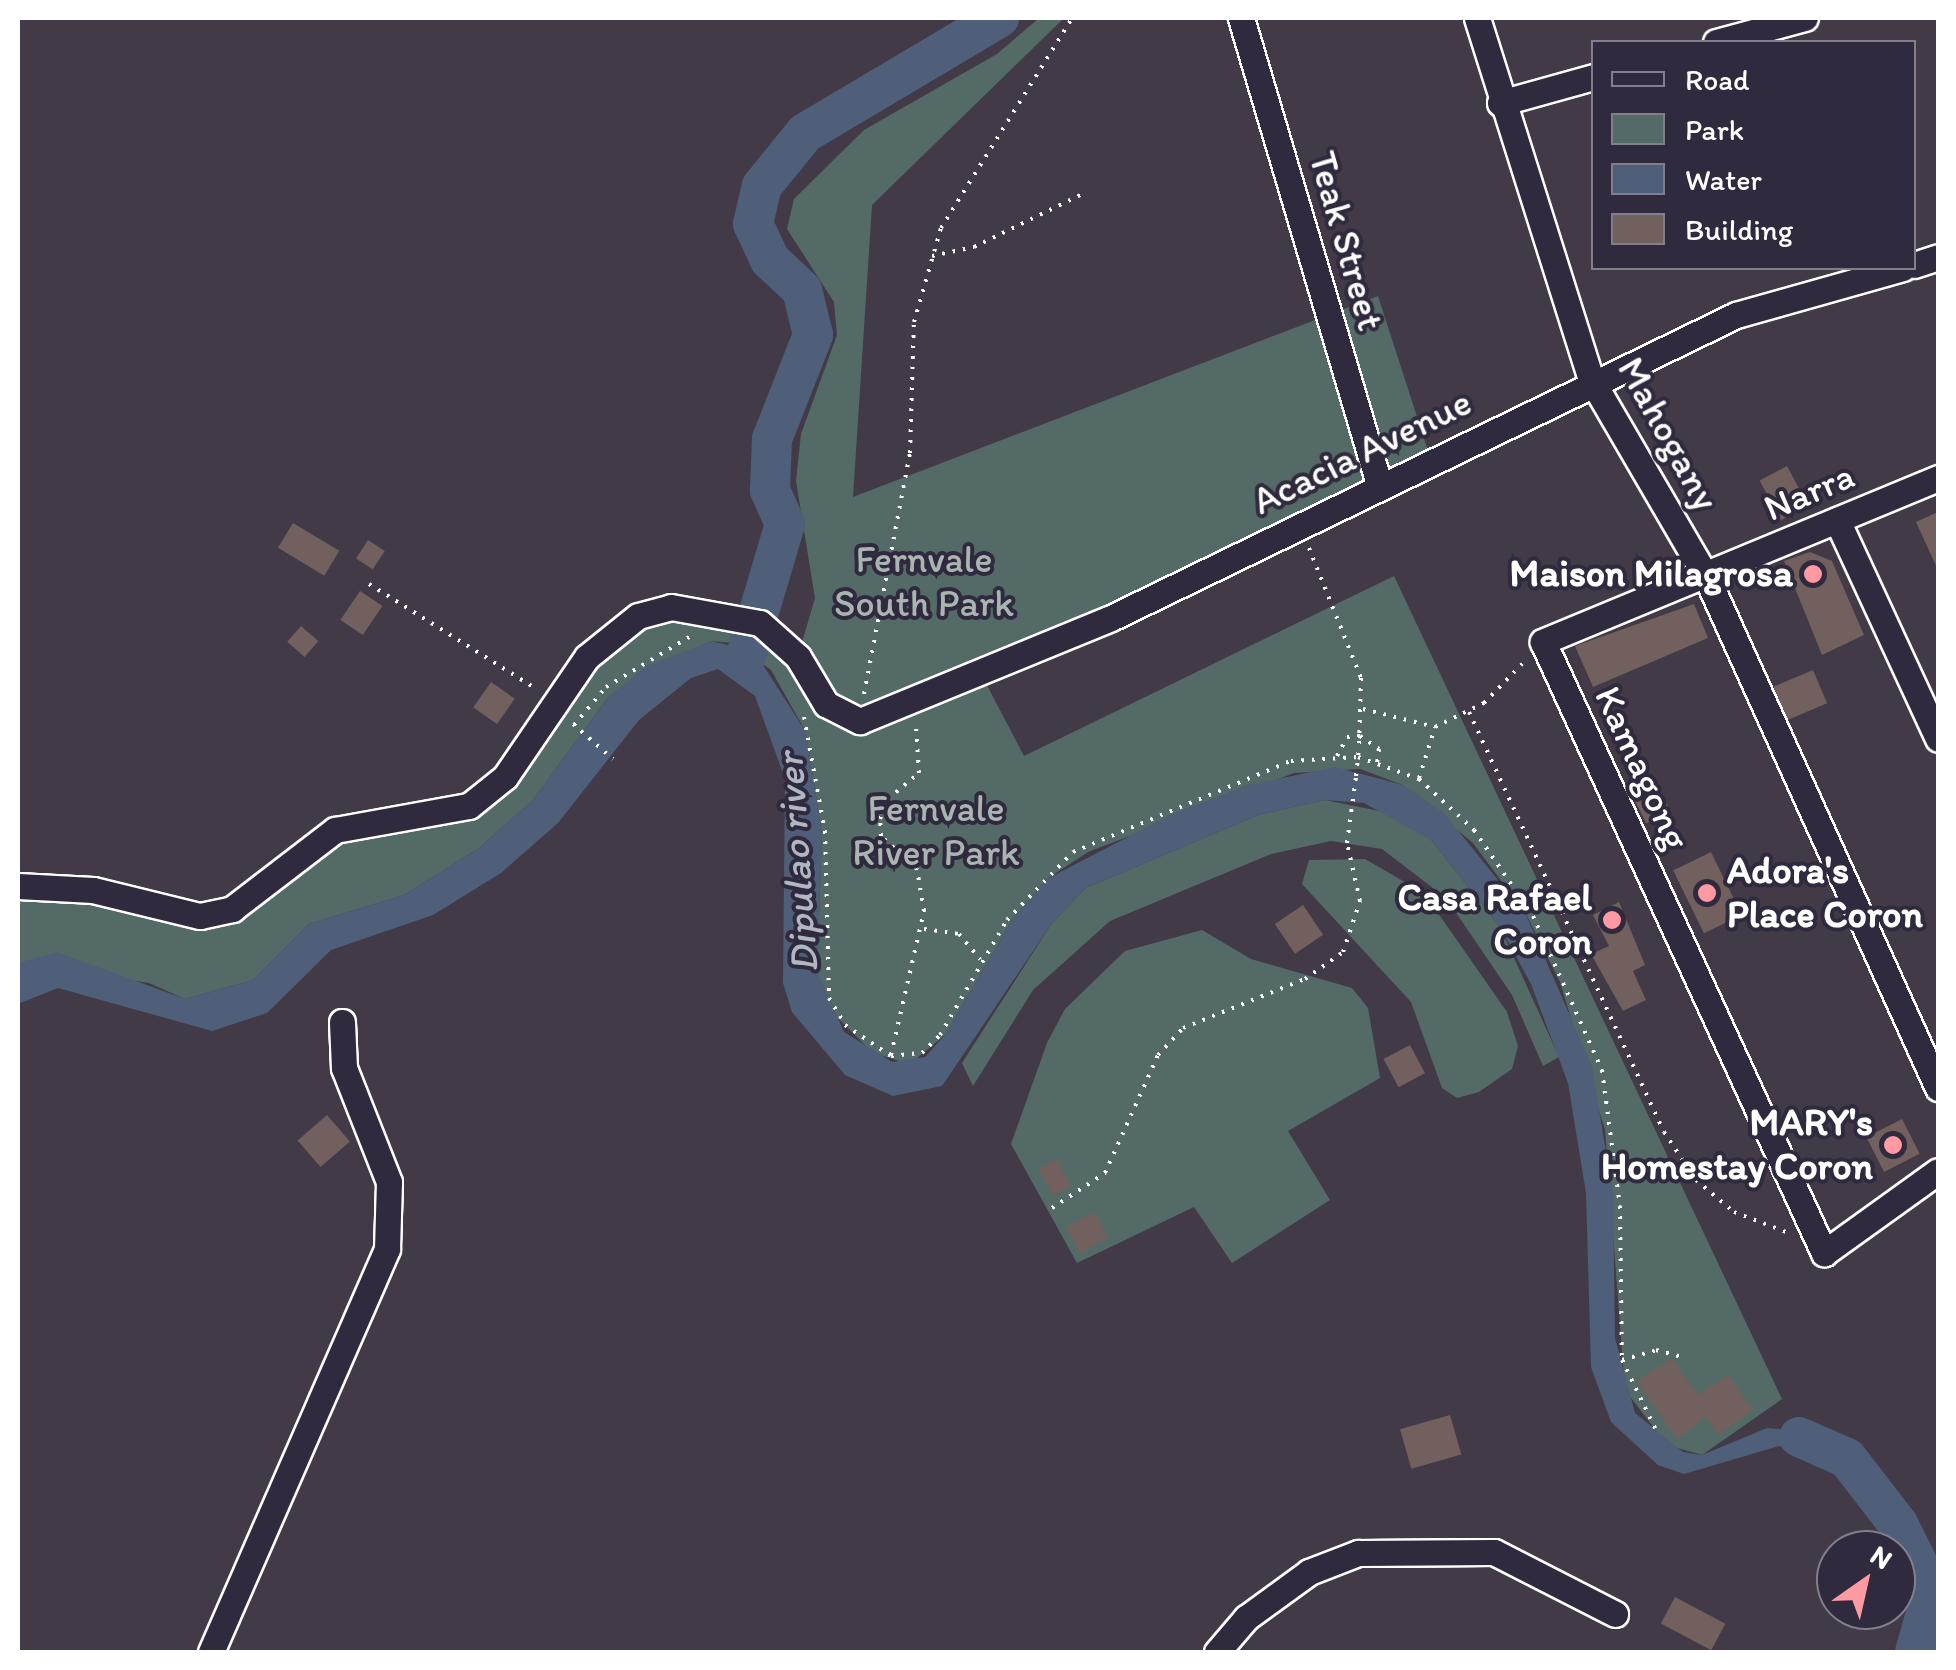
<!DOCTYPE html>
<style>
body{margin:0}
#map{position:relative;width:1956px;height:1670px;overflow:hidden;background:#433a47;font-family:Itim,sans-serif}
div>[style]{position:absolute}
.green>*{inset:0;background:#546a66}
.water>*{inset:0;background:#4f5f79}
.river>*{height:40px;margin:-20px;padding:0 20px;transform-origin:20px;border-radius:20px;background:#4f5f79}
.building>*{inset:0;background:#71605e;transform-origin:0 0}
.path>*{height:4px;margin-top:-2px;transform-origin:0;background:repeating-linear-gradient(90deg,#fff 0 2.5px,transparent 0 10.5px)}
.roads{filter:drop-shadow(2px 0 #fff) drop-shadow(-2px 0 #fff) drop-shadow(0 2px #fff) drop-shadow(0 -2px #fff)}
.street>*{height:25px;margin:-12.5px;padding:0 12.5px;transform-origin:12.5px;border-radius:12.5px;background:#2f2a3d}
.path-bridge>*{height:4px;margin-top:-2px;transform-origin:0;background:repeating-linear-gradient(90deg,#fff 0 2.5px,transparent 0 10.5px)}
.dots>*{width:28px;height:28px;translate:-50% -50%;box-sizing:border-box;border:5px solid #2f2a3d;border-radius:50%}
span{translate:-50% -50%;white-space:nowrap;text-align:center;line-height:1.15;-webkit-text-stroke:8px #2f2a3d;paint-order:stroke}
.street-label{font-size:38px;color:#fff}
.park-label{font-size:38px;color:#aab4b2}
.poi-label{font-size:38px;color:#fff;font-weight:700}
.right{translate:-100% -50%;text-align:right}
.left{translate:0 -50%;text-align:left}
.water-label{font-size:40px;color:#b0b7c3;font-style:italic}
.frame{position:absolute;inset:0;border:20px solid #fff;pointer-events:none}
.legend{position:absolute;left:1591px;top:40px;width:325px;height:230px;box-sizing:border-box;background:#2f2a3d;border:2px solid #827f8b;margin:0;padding:12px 18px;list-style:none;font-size:30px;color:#fff}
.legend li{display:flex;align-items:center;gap:20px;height:50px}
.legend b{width:50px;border:2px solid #827f8b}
.north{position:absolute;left:1816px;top:1530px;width:100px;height:100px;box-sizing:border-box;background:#2f2a3d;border:2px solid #827f8b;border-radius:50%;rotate:34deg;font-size:28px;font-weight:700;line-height:40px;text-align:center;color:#fff}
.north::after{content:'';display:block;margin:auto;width:35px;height:45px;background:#ff9aa2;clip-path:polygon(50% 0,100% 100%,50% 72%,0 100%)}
</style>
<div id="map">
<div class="green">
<i style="clip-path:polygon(1039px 18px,1064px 18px,872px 205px,853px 497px,1378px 296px,1430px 457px,980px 672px,1024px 756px,1394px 576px,1782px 1399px,1702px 1455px,1667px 1445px,1625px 1390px,1605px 1130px,1560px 982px,1526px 914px,1473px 843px,1403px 785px,1360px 769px,1294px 773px,1088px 852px,1047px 879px,1012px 920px,945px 1035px,910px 1064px,873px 1053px,827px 1007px,817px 971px,822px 834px,806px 732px,771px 670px,733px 643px,711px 641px,609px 696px,533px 800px,479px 848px,404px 895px,309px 924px,253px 980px,185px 999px,149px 983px,18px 963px,18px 886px,200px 916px,302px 851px,469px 806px,587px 657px,638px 616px,707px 607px,798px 656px,815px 598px,796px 481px,801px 434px,837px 335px,834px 302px,787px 229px,794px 199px,864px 130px,997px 54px)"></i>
<i style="clip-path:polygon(1325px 800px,1394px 814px,1431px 840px,1500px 927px,1559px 1057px,1543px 1066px,1512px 995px,1446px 898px,1382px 849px,1331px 841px,1271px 854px,1110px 921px,1033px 990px,973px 1086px,962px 1063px,1052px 923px,1086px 888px,1258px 815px)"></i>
<i style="clip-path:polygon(1365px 859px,1424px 893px,1507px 1012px,1518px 1046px,1512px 1069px,1479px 1092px,1457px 1098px,1442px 1088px,1411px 1002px,1302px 884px,1309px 860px)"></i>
<i style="clip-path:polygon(1202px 930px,1251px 959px,1352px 988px,1368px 1008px,1380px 1078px,1288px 1131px,1330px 1200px,1232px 1263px,1194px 1207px,1077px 1263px,1011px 1144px,1047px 1043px,1065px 1009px,1125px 951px)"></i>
</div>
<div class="water">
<i style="clip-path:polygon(711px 641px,754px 651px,806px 732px,822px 834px,817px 971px,844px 1032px,892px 1062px,925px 1057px,945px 1035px,1012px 920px,1047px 879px,1174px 813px,1248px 785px,1335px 767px,1403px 785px,1444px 813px,1526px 915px,1592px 1066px,1613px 1195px,1615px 1338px,1635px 1413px,1683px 1452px,1702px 1455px,1767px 1428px,1817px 1433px,1847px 1458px,1779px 1446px,1684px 1474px,1658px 1465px,1611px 1422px,1591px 1367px,1586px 1193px,1568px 1083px,1531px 984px,1500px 927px,1431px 840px,1364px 803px,1325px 800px,1258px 815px,1086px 888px,1052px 923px,942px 1086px,893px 1096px,845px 1075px,792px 1012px,783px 983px,785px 779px,755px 696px,718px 669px,691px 678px,639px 720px,558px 823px,501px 873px,433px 915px,331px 950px,267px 1013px,212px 1031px,58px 988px,18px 1004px,18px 963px,57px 952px,185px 999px,253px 980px,309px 924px,404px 895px,479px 848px,533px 800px,609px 696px,647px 666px)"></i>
</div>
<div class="river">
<i style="left:745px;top:659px;width:141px;rotate:-73.5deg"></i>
<i style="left:785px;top:524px;width:37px;rotate:-114deg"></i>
<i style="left:770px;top:490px;width:51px;rotate:-87.8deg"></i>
<i style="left:772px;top:439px;width:112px;rotate:-68.5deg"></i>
<i style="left:813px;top:335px;width:46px;rotate:-103.7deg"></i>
<i style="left:802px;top:290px;width:44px;rotate:-136.8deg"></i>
<i style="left:770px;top:260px;width:40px;rotate:-115deg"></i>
<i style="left:753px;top:224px;width:39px;rotate:-77deg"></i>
<i style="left:762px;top:186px;width:68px;rotate:-50.9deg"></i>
<i style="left:805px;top:133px;width:226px;rotate:-30.7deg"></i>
<i style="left:1799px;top:1437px;width:52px;rotate:23.6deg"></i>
<i style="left:1847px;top:1458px;width:83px;rotate:52.3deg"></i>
<i style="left:1898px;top:1524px;width:76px;rotate:63.4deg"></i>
<i style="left:1932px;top:1592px;width:62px;rotate:105.8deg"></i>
</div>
<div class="building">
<i style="left:1787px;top:466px;width:45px;height:31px;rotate:62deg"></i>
<i style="clip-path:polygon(1938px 512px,1938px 570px,1916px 522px)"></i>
<i style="left:293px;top:523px;width:54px;height:29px;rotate:31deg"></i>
<i style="left:368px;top:540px;width:20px;height:22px;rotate:33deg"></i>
<i style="clip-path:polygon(1810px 552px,1832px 561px,1864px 635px,1822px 655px,1784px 561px)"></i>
<i style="left:360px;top:591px;width:27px;height:35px;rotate:34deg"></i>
<i style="clip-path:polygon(1694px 604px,1708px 638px,1593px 687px,1575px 646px)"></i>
<i style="left:301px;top:626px;width:23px;height:21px;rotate:41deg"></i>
<i style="left:1813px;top:670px;width:36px;height:43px;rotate:67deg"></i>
<i style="left:491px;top:682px;width:29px;height:31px;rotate:35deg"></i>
<i style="left:1654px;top:779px;width:36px;height:27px;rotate:63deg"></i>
<i style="left:1711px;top:852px;width:70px;height:42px;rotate:64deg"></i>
<i style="clip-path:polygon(1619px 902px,1645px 965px,1633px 971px,1646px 1000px,1623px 1011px,1591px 954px,1609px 946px,1593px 915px)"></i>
<i style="left:1303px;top:905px;width:36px;height:34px;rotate:56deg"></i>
<i style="left:1410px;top:1045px;width:32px;height:30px;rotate:62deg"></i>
<i style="left:327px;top:1115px;width:35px;height:39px;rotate:49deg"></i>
<i style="left:1902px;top:1119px;width:39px;height:40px;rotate:63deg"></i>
<i style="left:1056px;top:1159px;width:31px;height:20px;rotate:61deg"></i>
<i style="left:1094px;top:1212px;width:29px;height:32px;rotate:61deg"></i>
<i style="clip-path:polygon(1672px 1358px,1698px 1395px,1728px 1375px,1753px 1410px,1718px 1435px,1706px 1417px,1677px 1439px,1636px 1381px)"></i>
<i style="left:1450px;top:1415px;width:41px;height:52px;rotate:74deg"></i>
<i style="left:1675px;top:1597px;width:57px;height:30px;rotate:28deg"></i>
</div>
<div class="path">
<i style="left:932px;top:256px;width:43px;rotate:-12.1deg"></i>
<i style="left:974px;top:247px;width:120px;rotate:-26.1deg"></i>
<i style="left:1309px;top:548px;width:140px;rotate:68.2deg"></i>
<i style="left:1361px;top:678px;width:68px;rotate:91.7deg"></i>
<i style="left:369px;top:584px;width:199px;rotate:32.1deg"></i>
<i style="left:864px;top:694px;width:245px;rotate:-79.2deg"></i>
<i style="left:910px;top:453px;width:131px;rotate:-88.3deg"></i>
<i style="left:914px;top:322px;width:98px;rotate:-74deg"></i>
<i style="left:941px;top:228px;width:248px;rotate:-58deg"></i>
<i style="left:1363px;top:709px;width:74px;rotate:14deg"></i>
<i style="left:1469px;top:712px;width:463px;rotate:65.1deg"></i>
<i style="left:1664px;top:1132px;width:58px;rotate:56.3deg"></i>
<i style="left:1696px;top:1180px;width:50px;rotate:40.1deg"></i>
<i style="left:1734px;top:1212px;width:56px;rotate:21deg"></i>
<i style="left:804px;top:717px;width:116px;rotate:79.6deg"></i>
<i style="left:825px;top:831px;width:167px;rotate:88.6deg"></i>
<i style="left:829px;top:998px;width:31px;rotate:59deg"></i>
<i style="left:845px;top:1025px;width:55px;rotate:34deg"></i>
<i style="left:891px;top:1056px;width:31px;rotate:-6deg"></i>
<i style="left:922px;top:1053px;width:25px;rotate:-45deg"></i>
<i style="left:940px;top:1035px;width:133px;rotate:-59.8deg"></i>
<i style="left:1007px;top:920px;width:95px;rotate:-45.9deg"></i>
<i style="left:1073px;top:852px;width:236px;rotate:-22.7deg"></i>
<i style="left:1291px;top:761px;width:67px;rotate:-3.4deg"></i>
<i style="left:1358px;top:757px;width:65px;rotate:19.8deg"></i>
<i style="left:1419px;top:779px;width:75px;rotate:42.8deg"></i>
<i style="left:1474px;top:830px;width:104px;rotate:55.5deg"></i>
<i style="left:1533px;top:916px;width:169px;rotate:65.9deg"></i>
<i style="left:1602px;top:1070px;width:137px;rotate:82.5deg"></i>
<i style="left:1620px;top:1206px;width:154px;rotate:89.3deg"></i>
<i style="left:1622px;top:1360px;width:76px;rotate:64.1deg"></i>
<i style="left:573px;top:724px;width:53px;rotate:41.2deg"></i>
<i style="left:574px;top:725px;width:50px;rotate:-49.9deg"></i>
<i style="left:606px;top:687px;width:99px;rotate:-31deg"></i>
<i style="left:1337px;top:756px;width:21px;rotate:-62deg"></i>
<i style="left:1347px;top:737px;width:13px;rotate:-4deg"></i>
<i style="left:1360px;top:736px;width:23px;rotate:34deg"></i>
<i style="left:1379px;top:749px;width:14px;rotate:98deg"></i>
<i style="left:1419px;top:778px;width:53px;rotate:-72.6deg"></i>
<i style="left:1435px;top:727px;width:55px;rotate:-26.1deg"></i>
<i style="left:1484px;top:703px;width:60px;rotate:-45.7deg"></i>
<i style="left:924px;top:929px;width:35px;rotate:8deg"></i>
<i style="left:959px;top:934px;width:33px;rotate:50deg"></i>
<i style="left:891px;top:1055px;width:148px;rotate:-77.1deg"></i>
<i style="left:924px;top:911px;width:43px;rotate:-99.5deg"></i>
<i style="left:917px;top:869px;width:49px;rotate:-137.5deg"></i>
<i style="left:881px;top:836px;width:17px;rotate:-93deg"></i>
<i style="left:880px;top:819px;width:22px;rotate:-68deg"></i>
<i style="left:888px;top:799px;width:40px;rotate:-40deg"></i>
<i style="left:919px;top:773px;width:47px;rotate:-93.7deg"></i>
<i style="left:1052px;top:1208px;width:64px;rotate:-33.4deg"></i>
<i style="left:1105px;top:1173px;width:129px;rotate:-65.8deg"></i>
<i style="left:1158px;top:1055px;width:37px;rotate:-47deg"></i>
<i style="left:1183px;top:1028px;width:131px;rotate:-21.9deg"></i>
<i style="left:1305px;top:979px;width:47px;rotate:-35.4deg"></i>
<i style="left:1343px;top:952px;width:54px;rotate:-71.6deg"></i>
<i style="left:1360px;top:901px;width:59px;rotate:-102.6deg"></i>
<i style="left:1347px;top:843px;width:68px;rotate:-82.3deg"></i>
<i style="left:1622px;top:1360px;width:35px;rotate:-16deg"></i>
<i style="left:1656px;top:1350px;width:27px;rotate:15deg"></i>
</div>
<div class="roads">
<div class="street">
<i style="left:1241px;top:18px;width:488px;rotate:73.5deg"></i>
<i style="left:1477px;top:18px;width:379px;rotate:72.5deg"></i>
<i style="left:1591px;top:379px;width:230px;rotate:59.8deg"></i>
<i style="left:1707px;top:578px;width:560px;rotate:65.63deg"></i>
<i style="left:1716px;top:42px;width:92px;rotate:-15.1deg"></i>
<i style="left:1500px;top:103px;width:98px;rotate:-15.5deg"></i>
<i style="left:1914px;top:265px;width:25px;rotate:-18deg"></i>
<i style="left:1938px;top:478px;width:428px;rotate:157.5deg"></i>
<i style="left:1543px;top:642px;width:673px;rotate:65.3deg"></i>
<i style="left:1824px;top:1253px;width:140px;rotate:-35.7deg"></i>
<i style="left:1837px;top:520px;width:241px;rotate:65.2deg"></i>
<i style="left:18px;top:886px;width:75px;rotate:3.1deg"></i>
<i style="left:93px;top:890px;width:110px;rotate:13.7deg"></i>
<i style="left:200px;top:916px;width:33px;rotate:-12deg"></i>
<i style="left:232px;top:909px;width:130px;rotate:-37.5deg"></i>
<i style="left:335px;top:830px;width:136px;rotate:-10.2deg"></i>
<i style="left:469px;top:806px;width:46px;rotate:-38.9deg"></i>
<i style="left:505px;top:777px;width:145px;rotate:-55.7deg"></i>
<i style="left:587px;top:657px;width:65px;rotate:-38.8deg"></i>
<i style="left:638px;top:616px;width:34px;rotate:-15deg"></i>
<i style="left:671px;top:607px;width:90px;rotate:10.2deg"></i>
<i style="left:760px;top:623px;width:51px;rotate:41.8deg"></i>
<i style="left:798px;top:657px;width:55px;rotate:59.2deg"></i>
<i style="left:826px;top:704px;width:38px;rotate:27deg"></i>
<i style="left:860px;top:721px;width:271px;rotate:-22.3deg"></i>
<i style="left:1111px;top:618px;width:695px;rotate:-25.86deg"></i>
<i style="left:1736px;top:315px;width:173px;rotate:-15.7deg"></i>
<i style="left:211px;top:1652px;width:440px;rotate:-66.4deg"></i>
<i style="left:387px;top:1249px;width:67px;rotate:-88.3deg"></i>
<i style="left:389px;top:1182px;width:123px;rotate:-111.5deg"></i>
<i style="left:344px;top:1068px;width:46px;rotate:-92.5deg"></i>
<i style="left:1217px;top:1652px;width:45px;rotate:-49.5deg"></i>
<i style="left:1246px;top:1618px;width:78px;rotate:-36.1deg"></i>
<i style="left:1309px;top:1572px;width:53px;rotate:-21.2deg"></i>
<i style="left:1358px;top:1553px;width:136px;rotate:-0.4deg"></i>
<i style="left:1494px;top:1552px;width:136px;rotate:27.1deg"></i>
</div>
</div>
<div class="path-bridge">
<i style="left:1356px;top:776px;width:30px;rotate:-84deg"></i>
</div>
<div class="dots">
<i style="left:1813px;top:574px;background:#ff9aa2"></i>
<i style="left:1707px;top:893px;background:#ff9aa2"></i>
<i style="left:1612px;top:920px;background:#ff9aa2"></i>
<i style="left:1893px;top:1145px;background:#ff9aa2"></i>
</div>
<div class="street-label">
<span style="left:1346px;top:241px;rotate:74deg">Teak Street</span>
<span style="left:1668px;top:434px;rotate:61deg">Mahogany</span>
<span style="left:1362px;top:452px;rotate:-26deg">Acacia Avenue</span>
<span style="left:1809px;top:492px;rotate:-23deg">Narra</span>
<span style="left:1642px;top:768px;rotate:65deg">Kamagong</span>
</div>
<div class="park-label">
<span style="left:924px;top:582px">Fernvale<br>South Park</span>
<span style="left:936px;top:831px">Fernvale<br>River Park</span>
</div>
<div class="poi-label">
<span class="right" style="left:1793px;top:574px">Maison Milagrosa</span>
<span class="left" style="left:1727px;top:893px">Adora's<br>Place Coron</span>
<span class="right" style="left:1592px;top:920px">Casa Rafael<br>Coron</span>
<span class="right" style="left:1873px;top:1145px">MARY's<br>Homestay Coron</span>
</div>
<div class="water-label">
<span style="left:796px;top:863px;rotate:-94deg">Dipulao river</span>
</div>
<div class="frame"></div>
<ul class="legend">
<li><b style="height:12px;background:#2f2a3d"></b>Road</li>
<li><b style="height:28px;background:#546a66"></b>Park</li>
<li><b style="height:28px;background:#4f5f79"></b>Water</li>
<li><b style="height:28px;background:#71605e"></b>Building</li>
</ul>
<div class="north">N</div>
</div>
